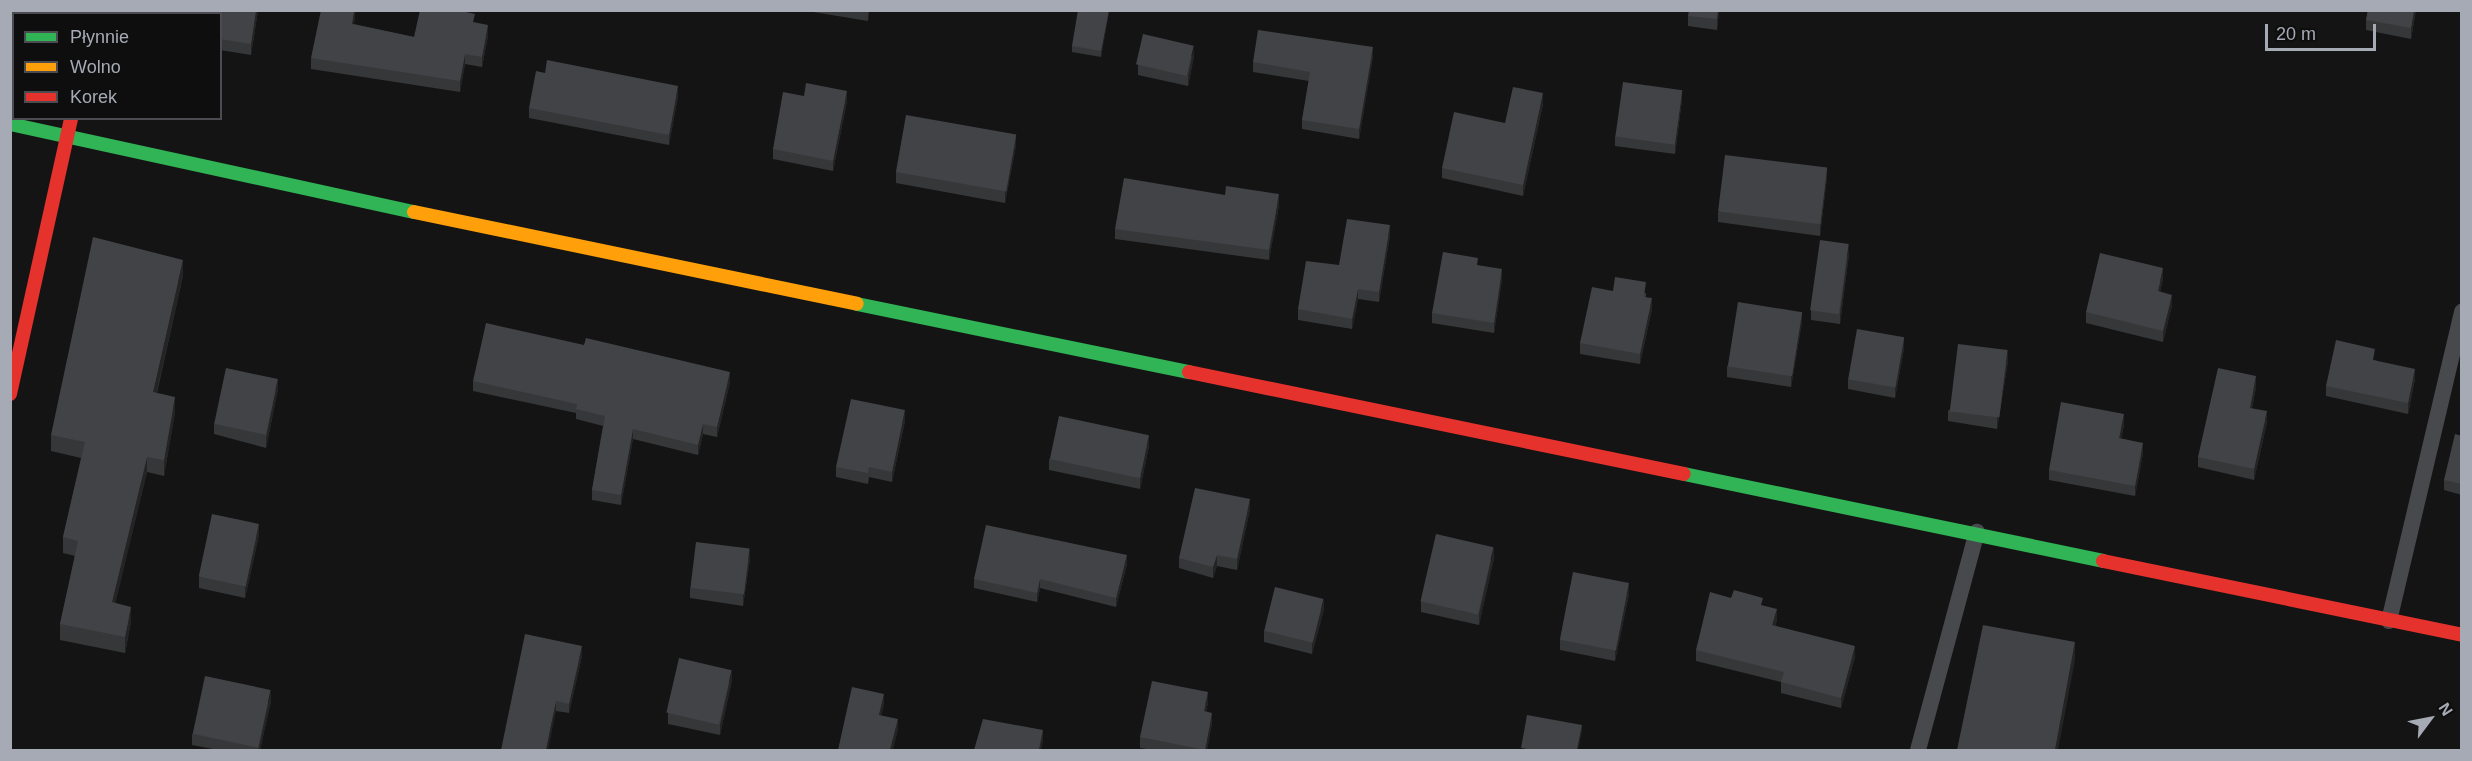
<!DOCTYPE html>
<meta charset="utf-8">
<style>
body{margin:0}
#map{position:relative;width:2472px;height:761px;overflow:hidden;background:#141414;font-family:Arial,sans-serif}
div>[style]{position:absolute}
.lane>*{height:16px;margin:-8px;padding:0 8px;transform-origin:8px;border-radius:8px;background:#48494d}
.street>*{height:32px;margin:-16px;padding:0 16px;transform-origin:16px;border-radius:16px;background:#48494d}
.fast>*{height:14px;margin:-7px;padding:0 7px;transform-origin:7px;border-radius:7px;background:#30b455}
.slow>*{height:14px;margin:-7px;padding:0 7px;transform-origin:7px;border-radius:7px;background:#ff9f0a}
.jam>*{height:14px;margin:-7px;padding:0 7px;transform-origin:7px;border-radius:7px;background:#e5322d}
.wall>*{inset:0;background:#363738}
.shaded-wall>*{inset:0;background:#242424}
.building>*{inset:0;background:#424346;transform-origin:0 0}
span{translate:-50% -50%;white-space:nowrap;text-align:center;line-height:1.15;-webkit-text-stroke:6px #0e0e0f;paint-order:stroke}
.frame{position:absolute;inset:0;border:12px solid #a6aab4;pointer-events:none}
.legend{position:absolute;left:12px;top:12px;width:210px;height:108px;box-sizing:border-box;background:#0e0e0f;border:2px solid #4b4c51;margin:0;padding:8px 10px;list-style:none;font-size:18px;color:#a6aab4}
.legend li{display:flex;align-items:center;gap:12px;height:30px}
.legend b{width:30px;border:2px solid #4b4c51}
.north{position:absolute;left:2400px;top:689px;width:60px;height:60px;-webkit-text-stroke:4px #0e0e0f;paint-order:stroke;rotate:58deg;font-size:16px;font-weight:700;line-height:24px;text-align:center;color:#a6aab4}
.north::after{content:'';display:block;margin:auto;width:21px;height:27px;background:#a6aab4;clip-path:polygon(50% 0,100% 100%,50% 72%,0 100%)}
.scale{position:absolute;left:2265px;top:24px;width:111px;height:27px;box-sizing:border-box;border:3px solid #a6aab4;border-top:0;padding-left:8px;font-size:18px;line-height:21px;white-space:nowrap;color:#a6aab4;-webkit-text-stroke:4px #0e0e0f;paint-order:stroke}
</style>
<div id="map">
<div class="lane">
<i style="left:2389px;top:621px;width:318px;rotate:-76.7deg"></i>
<i style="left:1918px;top:750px;width:226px;rotate:-74.9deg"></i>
</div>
<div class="street">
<i style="left:89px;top:14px;width:4px;rotate:-90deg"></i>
</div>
<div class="fast">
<i style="left:10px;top:124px;width:413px;rotate:12.3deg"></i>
<i style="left:857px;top:304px;width:339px;rotate:11.6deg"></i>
<i style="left:1684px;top:474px;width:428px;rotate:11.7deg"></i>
</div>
<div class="slow">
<i style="left:414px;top:212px;width:452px;rotate:11.7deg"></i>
</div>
<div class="jam">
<i style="left:1189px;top:372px;width:505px;rotate:11.64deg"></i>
<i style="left:10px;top:394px;width:283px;rotate:-77.5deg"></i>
<i style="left:2103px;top:561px;width:367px;rotate:11.6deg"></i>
</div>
<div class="wall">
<i style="clip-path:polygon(258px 10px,251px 55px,220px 50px,220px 14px)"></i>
<i style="clip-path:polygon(355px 10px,354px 24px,414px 37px,475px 23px,488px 36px,482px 67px,465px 64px,460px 92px,311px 69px,311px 58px)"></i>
<i style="clip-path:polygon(801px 10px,869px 10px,868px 21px)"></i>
<i style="clip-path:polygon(1109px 10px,1101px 57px,1072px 52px,1072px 46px)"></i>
<i style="clip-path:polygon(1719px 10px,1717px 30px,1688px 26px,1688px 16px)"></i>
<i style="clip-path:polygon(2368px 10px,2416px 10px,2411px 39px,2366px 30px,2366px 20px)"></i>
<i style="clip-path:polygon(1194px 56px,1188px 86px,1138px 75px,1138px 65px)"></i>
<i style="clip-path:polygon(1373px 56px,1359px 139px,1302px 129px,1302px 120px,1309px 81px,1253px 72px,1253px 62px)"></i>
<i style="clip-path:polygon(678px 96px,669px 145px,529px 118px,529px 108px)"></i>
<i style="clip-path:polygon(804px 96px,847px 101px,833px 171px,773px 159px,773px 149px)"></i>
<i style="clip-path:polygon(1682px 100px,1675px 154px,1615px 146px,1615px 136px)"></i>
<i style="clip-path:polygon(1543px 104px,1523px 196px,1442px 178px,1442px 168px,1505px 123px)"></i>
<i style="clip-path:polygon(1016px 145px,1005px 203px,896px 183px,896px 172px)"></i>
<i style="clip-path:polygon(1827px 177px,1820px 236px,1718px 222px,1718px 212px)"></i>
<i style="clip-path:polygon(1279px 205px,1269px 260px,1115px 239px,1115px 229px)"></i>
<i style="clip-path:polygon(1390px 235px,1379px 302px,1358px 299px,1352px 329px,1298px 320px,1298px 309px,1339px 265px)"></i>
<i style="clip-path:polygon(1849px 254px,1840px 324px,1811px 320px,1811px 310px)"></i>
<i style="clip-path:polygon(1478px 265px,1502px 279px,1494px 333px,1432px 323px,1432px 313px)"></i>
<i style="clip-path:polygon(183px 276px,157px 393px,175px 412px,164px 476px,147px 472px,115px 603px,131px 622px,125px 653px,60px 640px,60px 624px,75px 556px,63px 553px,63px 537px,81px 458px,51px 451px,51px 435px)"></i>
<i style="clip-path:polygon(2163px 279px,2160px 292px,2172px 305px,2163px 342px,2086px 323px,2086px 312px)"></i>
<i style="clip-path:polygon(1613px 291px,1646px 293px,1646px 297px,1652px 309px,1640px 364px,1580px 354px,1580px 343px)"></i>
<i style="clip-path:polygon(1802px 322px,1791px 387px,1727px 377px,1727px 366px)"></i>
<i style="clip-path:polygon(1904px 348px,1895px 398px,1848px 389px,1848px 379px)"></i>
<i style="clip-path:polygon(2375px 360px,2415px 379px,2408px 414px,2326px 396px,2326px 386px)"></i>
<i style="clip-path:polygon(2008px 361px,1997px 429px,1948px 421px,1948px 411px)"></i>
<i style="clip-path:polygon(473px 381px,730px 382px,717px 437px,703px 434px,698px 455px,633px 439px,621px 505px,592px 500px,592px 490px,603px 426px,576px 419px,576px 413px,473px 391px)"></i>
<i style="clip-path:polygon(2256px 387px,2252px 408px,2267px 422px,2254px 480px,2198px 467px,2198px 457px)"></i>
<i style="clip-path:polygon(278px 389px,266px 448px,214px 434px,214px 424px)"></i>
<i style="clip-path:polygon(905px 421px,892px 482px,869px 477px,868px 484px,836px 477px,836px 467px)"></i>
<i style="clip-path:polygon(2124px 425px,2121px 439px,2143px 453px,2135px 496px,2049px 480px,2049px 470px)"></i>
<i style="clip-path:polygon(2462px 436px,2462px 495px,2444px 490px,2444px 480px)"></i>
<i style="clip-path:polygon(1149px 446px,1140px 489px,1049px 470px,1049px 459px)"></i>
<i style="clip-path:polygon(1250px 509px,1237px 570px,1217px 566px,1213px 578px,1179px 568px,1179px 558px)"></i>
<i style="clip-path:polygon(259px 535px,245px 598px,199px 588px,199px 577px)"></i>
<i style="clip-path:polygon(1494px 558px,1479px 625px,1421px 612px,1421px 601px)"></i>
<i style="clip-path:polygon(750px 559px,743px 606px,690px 598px,690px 588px)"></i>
<i style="clip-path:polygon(1127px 564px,1116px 607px,1040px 588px,1037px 602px,974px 588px,974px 579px)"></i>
<i style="clip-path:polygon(1629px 594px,1615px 661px,1560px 650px,1560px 640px)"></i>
<i style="clip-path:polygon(1763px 606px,1777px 620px,1775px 626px,1855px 657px,1841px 708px,1781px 693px,1781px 682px,1696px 661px,1696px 650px)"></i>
<i style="clip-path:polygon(1324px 609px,1312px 654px,1264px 642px,1264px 631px)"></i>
<i style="clip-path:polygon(582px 656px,569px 713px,556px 711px,501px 750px)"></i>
<i style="clip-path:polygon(732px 680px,720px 735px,668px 724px,668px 713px)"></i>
<i style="clip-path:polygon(271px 701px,260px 750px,218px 750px,192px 745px,192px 734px)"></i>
<i style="clip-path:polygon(1208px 703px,1206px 711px,1212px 723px,1207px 750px,1153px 750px,1140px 748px,1140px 737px)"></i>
</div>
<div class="shaded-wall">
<i style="clip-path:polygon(256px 10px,258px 10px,251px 55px,251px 44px)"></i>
<i style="clip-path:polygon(354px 10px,355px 18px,352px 34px,352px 24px)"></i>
<i style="clip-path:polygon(1109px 10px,1109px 13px,1101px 57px,1101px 51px)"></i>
<i style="clip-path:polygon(1718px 10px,1719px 10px,1717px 30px,1717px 19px)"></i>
<i style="clip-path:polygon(2414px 10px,2416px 10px,2411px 39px,2411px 28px)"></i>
<i style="clip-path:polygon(488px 25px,488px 36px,482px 67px,482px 57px)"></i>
<i style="clip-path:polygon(1194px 46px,1194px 56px,1188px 86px,1188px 76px)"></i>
<i style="clip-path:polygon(1373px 47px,1373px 56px,1359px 139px,1359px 129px)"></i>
<i style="clip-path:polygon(465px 54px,465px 64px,460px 92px,460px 81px)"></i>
<i style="clip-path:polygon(678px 86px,678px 96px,669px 145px,669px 135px)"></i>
<i style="clip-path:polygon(1682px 90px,1682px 100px,1675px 154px,1675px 144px)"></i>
<i style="clip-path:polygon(847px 91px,847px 101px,833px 171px,833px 161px)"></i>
<i style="clip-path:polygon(1543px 93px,1543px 104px,1523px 196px,1523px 185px)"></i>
<i style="clip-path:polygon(1016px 135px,1016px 145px,1005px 203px,1005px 192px)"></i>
<i style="clip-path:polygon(1827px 167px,1827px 177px,1820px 236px,1820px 226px)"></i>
<i style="clip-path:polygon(1279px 194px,1279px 205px,1269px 260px,1269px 250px)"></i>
<i style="clip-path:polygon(1390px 225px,1390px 235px,1379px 302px,1379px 292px)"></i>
<i style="clip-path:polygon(1849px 244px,1849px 254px,1840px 324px,1840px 314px)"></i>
<i style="clip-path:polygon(183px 260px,183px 276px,153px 408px,153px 392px)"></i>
<i style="clip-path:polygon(2163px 268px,2163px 279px,2158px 301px,2158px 291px)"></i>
<i style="clip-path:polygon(1502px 269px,1502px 279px,1494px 333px,1494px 323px)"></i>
<i style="clip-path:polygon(1358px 289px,1358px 299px,1352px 329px,1352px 319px)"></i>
<i style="clip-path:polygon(2172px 295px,2172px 305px,2163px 342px,2163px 331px)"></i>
<i style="clip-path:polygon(1652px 298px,1652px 309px,1640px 364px,1640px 354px)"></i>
<i style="clip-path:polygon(1802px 312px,1802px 322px,1791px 387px,1791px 376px)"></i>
<i style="clip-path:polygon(1904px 337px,1904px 348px,1895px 398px,1895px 387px)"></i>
<i style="clip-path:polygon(2008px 350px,2008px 361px,1997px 429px,1997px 418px)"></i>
<i style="clip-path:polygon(2415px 369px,2415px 379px,2408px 414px,2408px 403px)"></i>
<i style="clip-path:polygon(730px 372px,730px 382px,717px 437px,717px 427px)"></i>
<i style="clip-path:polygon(2256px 376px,2256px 387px,2250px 418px,2250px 408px)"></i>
<i style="clip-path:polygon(278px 379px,278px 389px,266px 448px,266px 437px)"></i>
<i style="clip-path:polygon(175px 397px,175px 412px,164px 476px,164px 460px)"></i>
<i style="clip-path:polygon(905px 410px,905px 421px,892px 482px,892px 472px)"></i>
<i style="clip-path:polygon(2267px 411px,2267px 422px,2254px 480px,2254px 469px)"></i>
<i style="clip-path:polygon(2124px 414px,2124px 425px,2119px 449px,2119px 438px)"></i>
<i style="clip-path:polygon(703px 424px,703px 434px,698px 455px,698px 445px)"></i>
<i style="clip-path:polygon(633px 429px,633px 439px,621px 505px,621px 495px)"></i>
<i style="clip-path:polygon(1149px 435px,1149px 446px,1140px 489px,1140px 479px)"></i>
<i style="clip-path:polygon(2143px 443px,2143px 453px,2135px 496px,2135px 486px)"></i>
<i style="clip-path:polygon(147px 457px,147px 472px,112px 618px,112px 602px)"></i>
<i style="clip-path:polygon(1250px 499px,1250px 509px,1237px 570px,1237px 559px)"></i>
<i style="clip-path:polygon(259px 524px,259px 535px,245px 598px,245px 587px)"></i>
<i style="clip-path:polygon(1494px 547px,1494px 558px,1479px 625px,1479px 614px)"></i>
<i style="clip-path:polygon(750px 549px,750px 559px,743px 606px,743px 595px)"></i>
<i style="clip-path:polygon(1127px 555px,1127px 564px,1116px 607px,1116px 598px)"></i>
<i style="clip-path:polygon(1217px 555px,1217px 566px,1213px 578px,1213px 567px)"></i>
<i style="clip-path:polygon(1040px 579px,1040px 588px,1037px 602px,1037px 593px)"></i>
<i style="clip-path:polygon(1629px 583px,1629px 594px,1615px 661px,1615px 651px)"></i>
<i style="clip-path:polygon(1324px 599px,1324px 609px,1312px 654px,1312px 644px)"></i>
<i style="clip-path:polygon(131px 607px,131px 622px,125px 653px,125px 637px)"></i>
<i style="clip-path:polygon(1777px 609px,1777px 620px,1772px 636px,1772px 625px)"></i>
<i style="clip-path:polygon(2075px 642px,2075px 660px,2058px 750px,2055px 750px)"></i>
<i style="clip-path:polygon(582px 646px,582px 656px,569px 713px,569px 704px)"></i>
<i style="clip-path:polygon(1855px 646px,1855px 657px,1841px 708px,1841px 698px)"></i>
<i style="clip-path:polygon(732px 670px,732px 680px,720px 735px,720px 725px)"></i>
<i style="clip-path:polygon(271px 690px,271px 701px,260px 750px,258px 750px)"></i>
<i style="clip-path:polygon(1208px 692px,1208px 703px,1204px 721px,1204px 711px)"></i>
<i style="clip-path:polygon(884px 694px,884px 705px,879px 725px,879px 715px)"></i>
<i style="clip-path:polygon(556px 701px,556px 711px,548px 750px,546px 750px)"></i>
<i style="clip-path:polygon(1212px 713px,1212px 723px,1207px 750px,1205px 750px)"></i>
<i style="clip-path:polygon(898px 719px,898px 730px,893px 750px,890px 750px)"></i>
<i style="clip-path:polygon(1582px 725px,1582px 731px,1578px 750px,1577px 750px)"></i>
<i style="clip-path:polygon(1043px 730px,1043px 741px,1041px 750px,1039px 750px)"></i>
</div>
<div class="building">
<i style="clip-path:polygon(194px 10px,256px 10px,251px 44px,220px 39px,220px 14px,194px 14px)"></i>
<i style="clip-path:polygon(321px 10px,354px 10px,352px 24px,414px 37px,420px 10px,457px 10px,475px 14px,473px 22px,488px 25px,482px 57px,465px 54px,460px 81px,311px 58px)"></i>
<i style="clip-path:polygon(1078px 10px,1109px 10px,1101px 51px,1072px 46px)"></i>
<i style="clip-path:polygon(1689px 10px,1718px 10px,1717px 19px,1688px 16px)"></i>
<i style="clip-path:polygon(2368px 10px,2414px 10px,2411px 28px,2366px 20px)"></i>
<i style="clip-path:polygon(1258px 30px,1373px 47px,1359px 129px,1302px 120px,1310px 72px,1253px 62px)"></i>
<i style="left:1143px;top:34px;width:52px;height:31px;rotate:13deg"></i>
<i style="clip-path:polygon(547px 60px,678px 86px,669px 135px,529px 108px,536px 71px,545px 73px)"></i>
<i style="left:1623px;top:82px;width:60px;height:55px;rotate:8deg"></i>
<i style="clip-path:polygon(806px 83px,847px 91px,833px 161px,773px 149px,783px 92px,804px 96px)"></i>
<i style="clip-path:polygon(1513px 87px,1543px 93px,1523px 185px,1442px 168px,1454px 112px,1505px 123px)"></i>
<i style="left:906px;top:115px;width:112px;height:58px;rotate:10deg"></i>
<i style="left:1725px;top:155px;width:103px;height:57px;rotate:7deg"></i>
<i style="clip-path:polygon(1124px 178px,1225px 195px,1226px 186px,1279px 194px,1269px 250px,1115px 229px)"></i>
<i style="clip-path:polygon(1347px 219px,1390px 225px,1379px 292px,1358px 289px,1352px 319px,1298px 309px,1306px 261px,1339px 265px)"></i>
<i style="clip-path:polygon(93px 237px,183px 260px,153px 392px,175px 397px,164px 460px,147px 457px,112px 602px,131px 607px,125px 637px,60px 624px,78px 541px,63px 537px,85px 442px,51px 435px)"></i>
<i style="left:1820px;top:240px;width:29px;height:71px;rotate:8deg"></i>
<i style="clip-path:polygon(1443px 252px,1478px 258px,1477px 265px,1502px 269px,1494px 323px,1432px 313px)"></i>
<i style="clip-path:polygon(2100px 253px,2163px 268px,2158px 291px,2172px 295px,2163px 331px,2086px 312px)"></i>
<i style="clip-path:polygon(1615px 277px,1646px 282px,1644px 297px,1652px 298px,1640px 354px,1580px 343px,1592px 287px,1613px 291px)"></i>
<i style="left:1738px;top:302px;width:65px;height:65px;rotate:9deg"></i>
<i style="clip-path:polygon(486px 323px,584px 345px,586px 338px,730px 372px,717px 427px,703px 424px,698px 445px,633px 429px,621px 495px,592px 490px,605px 416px,576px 409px,577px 404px,473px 381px)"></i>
<i style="left:1857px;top:329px;width:48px;height:51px;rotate:10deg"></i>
<i style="clip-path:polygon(2336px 340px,2375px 349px,2373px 360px,2415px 369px,2408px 403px,2326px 386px)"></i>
<i style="left:1958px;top:344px;width:50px;height:68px;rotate:7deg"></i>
<i style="left:226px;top:368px;width:53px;height:57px;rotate:12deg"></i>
<i style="clip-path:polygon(2218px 368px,2256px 376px,2250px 408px,2267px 411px,2254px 469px,2198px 457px)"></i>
<i style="clip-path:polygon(851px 399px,905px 410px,892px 472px,869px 467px,868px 473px,836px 467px)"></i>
<i style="clip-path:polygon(2061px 402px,2124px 414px,2119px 438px,2143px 443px,2135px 486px,2049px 470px)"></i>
<i style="left:1059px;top:416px;width:92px;height:44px;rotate:12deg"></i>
<i style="clip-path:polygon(2455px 434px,2462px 436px,2462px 484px,2444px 480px)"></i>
<i style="clip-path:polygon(1195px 488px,1250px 499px,1237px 559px,1217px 555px,1213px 567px,1179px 558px)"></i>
<i style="left:212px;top:514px;width:48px;height:64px;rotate:12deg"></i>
<i style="clip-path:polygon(986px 525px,1127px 555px,1116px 598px,1040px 579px,1037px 593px,974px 579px)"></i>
<i style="left:1436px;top:534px;width:59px;height:69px;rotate:13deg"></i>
<i style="left:696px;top:542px;width:54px;height:46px;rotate:7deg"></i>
<i style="left:1573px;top:572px;width:57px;height:69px;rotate:11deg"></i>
<i style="left:1275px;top:587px;width:50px;height:45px;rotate:14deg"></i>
<i style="clip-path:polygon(1734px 590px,1763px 598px,1761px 605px,1777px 609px,1772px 625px,1855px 646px,1841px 698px,1781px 682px,1784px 672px,1696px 650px,1710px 592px,1731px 598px)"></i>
<i style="clip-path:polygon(1983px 625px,2075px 642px,2055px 750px,1957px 750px)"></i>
<i style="clip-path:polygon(525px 634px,582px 646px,569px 704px,556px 701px,546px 750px,501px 750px)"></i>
<i style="left:679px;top:658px;width:54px;height:56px;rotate:13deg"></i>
<i style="left:205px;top:676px;width:67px;height:59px;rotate:12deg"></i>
<i style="clip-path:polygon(1152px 681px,1208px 692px,1204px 711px,1212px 713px,1205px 750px,1140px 737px)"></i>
<i style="clip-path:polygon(852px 687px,884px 694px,879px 715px,898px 719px,890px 750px,838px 750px)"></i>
<i style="clip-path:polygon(1527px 715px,1582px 725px,1577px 750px,1533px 750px,1521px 748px)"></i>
<i style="clip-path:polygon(983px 719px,1043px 730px,1039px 750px,974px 750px)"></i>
</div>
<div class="frame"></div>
<ul class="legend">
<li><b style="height:8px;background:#30b455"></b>Płynnie</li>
<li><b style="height:8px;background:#ff9f0a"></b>Wolno</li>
<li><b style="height:8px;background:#e5322d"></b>Korek</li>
</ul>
<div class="north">N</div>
<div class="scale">20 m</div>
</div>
